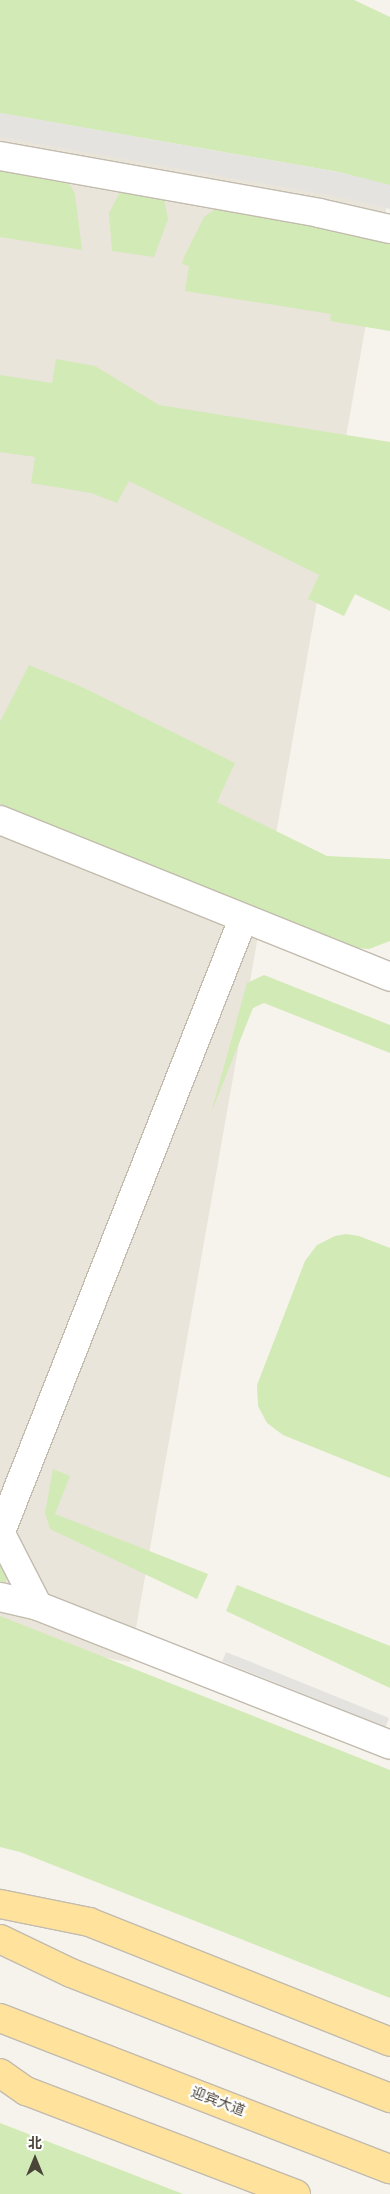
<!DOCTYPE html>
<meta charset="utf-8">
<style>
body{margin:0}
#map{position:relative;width:390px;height:2194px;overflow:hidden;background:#f6f3ec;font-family:Signika,"Noto Sans SC",sans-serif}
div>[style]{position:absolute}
.residential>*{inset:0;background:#eae5da;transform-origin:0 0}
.green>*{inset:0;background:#d2eab5}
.parking>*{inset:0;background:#e5e3e0;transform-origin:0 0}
.roads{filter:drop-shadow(1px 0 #c2bbae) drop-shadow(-1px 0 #c2bbae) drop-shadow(0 1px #c2bbae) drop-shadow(0 -1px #c2bbae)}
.street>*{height:28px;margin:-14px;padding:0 14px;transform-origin:14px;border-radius:14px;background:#fff}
.primary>*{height:28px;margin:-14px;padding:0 14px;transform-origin:14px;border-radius:14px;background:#ffe39c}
span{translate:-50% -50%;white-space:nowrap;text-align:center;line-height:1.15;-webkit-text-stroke:4.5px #fff;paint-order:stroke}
.street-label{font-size:14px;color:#4b4439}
.north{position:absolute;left:10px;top:2134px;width:50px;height:50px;-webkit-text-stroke:4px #fff;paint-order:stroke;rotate:0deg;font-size:14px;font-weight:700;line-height:20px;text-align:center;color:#4b4439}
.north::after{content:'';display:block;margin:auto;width:18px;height:22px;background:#4b4439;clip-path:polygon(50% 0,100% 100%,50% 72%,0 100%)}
</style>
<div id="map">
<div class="residential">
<i style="left:0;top:113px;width:397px;height:1503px;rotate:10deg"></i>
</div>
<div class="green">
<i style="clip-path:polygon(0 0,354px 0,390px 17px,390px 185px,338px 172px,0 113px)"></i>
<i style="clip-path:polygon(0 170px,65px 182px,71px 186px,75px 194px,82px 250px,0 237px)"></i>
<i style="clip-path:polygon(120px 192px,164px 199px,168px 219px,154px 257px,112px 251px,109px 213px)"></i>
<i style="clip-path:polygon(217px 208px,390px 242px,390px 331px,330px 321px,331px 314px,185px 291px,189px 266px,182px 264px,184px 257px,204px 217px)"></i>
<i style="clip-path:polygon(56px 359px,95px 366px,159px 405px,390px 442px,390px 611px,355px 594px,344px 616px,308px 599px,319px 575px,129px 481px,117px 503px,91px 493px,31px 483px,35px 457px,0 452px,0 375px,52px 383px)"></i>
<i style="clip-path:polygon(29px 665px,82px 687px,235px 763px,217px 802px,327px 856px,390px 859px,390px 941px,369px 949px,357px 948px,4px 807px,0 803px,0 722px)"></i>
<i style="clip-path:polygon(264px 975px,390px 1025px,390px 1053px,264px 1003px,253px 1008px,211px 1113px,247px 983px)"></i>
<i style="clip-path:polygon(346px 1234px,359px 1236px,390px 1248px,390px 1478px,283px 1435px,267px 1423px,258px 1406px,257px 1385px,305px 1261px,317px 1245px,335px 1236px)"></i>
<i style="clip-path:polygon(53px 1469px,70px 1476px,55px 1514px,208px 1574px,197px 1599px,50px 1529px,45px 1513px)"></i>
<i style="clip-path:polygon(0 1562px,7px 1577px,5px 1584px,0 1586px)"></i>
<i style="clip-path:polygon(237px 1585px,390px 1646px,390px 1688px,226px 1611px)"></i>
<i style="clip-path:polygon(0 1616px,390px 1770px,390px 1998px,20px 1852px,0 1847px)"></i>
<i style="clip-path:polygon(0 2123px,183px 2194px,0 2194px)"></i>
</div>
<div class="parking">
<i style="clip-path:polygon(0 113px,338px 172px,390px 185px,390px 209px,334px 196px,0 137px)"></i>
<i style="left:226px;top:1652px;width:176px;height:10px;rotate:22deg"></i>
</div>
<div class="roads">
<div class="street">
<i style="left:0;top:156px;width:324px;rotate:10.1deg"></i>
<i style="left:319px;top:213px;width:73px;rotate:12.7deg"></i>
<i style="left:0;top:820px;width:420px;rotate:21.9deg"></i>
<i style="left:0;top:1534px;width:661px;rotate:-68.44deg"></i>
<i style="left:1px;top:1534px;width:81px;rotate:62.8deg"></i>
<i style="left:0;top:1597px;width:39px;rotate:13deg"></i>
<i style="left:38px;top:1606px;width:378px;rotate:21.5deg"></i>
</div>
<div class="primary">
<i style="left:0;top:1904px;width:91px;rotate:11.4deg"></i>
<i style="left:89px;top:1922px;width:324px;rotate:21.7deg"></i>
<i style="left:0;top:1939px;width:79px;rotate:25.6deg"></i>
<i style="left:71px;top:1973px;width:343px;rotate:21.4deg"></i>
<i style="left:0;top:2018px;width:418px;rotate:21.2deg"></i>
<i style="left:0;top:2073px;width:32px;rotate:35deg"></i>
<i style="left:26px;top:2091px;width:289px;rotate:20.9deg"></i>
</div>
</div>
<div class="street-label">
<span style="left:218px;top:2102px;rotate:21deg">迎宾大道</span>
</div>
<div class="north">北</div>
</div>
